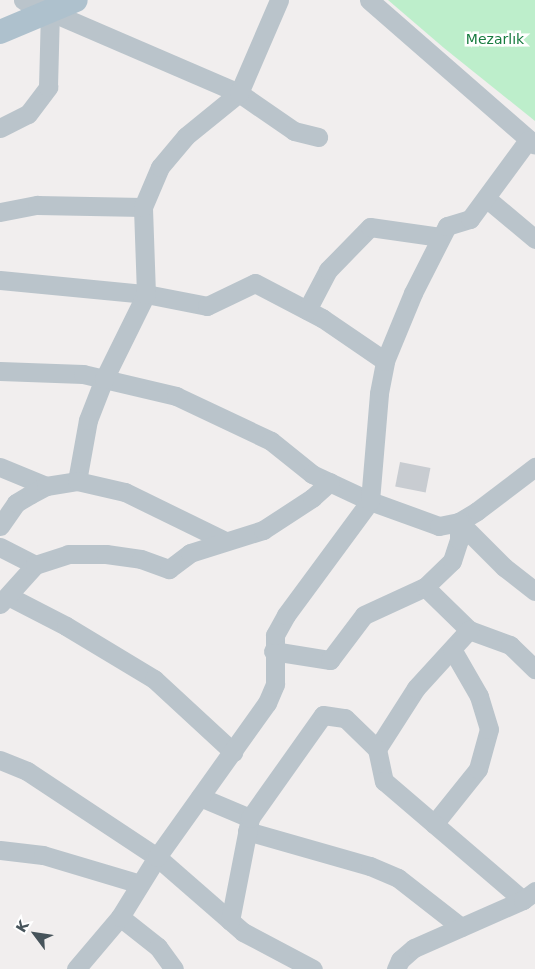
<!DOCTYPE html>
<meta charset="utf-8">
<style>
body{margin:0}
#map{position:relative;width:535px;height:969px;overflow:hidden;background:#f1eeee;font-family:"DejaVu Sans",sans-serif}
div>[style]{position:absolute}
.green>*{inset:0;background:#bdeecb}
.building>*{inset:0;background:#c8ccd1;transform-origin:0 0}
.minor>*{height:19px;margin:-9.5px;padding:0 9.5px;transform-origin:9.5px;border-radius:9.5px;background:#bac4cb}
.major>*{height:24px;margin:-12px;padding:0 12px;transform-origin:12px;border-radius:12px;background:#aec1cd}
span{translate:-50% -50%;white-space:nowrap;text-align:center;line-height:1.15;-webkit-text-stroke:5px #fff;paint-order:stroke}
.park-label{font-size:14px;color:#187c40}
.north{position:absolute;left:10px;top:909px;width:50px;height:50px;-webkit-text-stroke:4px #fff;paint-order:stroke;rotate:301deg;font-size:14px;font-weight:700;line-height:20px;text-align:center;color:#47545b}
.north::after{content:'';display:block;margin:auto;width:18px;height:22px;background:#47545b;clip-path:polygon(50% 0,100% 100%,50% 72%,0 100%)}
</style>
<div id="map">
<div class="green">
<i style="clip-path:polygon(388px 0,535px 0,535px 121px,444px 48px)"></i>
</div>
<div class="building">
<i style="left:400px;top:462px;width:31px;height:25px;rotate:11deg"></i>
</div>
<div class="minor">
<i style="left:23px;top:0;width:235px;rotate:23.3deg"></i>
<i style="left:239px;top:93px;width:67px;rotate:34.6deg"></i>
<i style="left:294px;top:131px;width:25px;rotate:14deg"></i>
<i style="left:369px;top:0;width:220px;rotate:41.1deg"></i>
<i style="left:0;top:128px;width:31px;rotate:-27deg"></i>
<i style="left:28px;top:114px;width:34px;rotate:-53deg"></i>
<i style="left:48px;top:87px;width:75px;rotate:-88.5deg"></i>
<i style="left:486px;top:198px;width:64px;rotate:39.9deg"></i>
<i style="left:0;top:212px;width:38px;rotate:-11deg"></i>
<i style="left:37px;top:205px;width:106px;rotate:1.1deg"></i>
<i style="left:0;top:280px;width:147px;rotate:5.5deg"></i>
<i style="left:146px;top:294px;width:62px;rotate:11.1deg"></i>
<i style="left:207px;top:306px;width:53px;rotate:-25.6deg"></i>
<i style="left:255px;top:283px;width:76px;rotate:27.6deg"></i>
<i style="left:322px;top:318px;width:76px;rotate:34.3deg"></i>
<i style="left:307px;top:310px;width:45px;rotate:-62.3deg"></i>
<i style="left:328px;top:270px;width:60px;rotate:-45.7deg"></i>
<i style="left:370px;top:227px;width:71px;rotate:8.1deg"></i>
<i style="left:0;top:371px;width:83px;rotate:2.1deg"></i>
<i style="left:83px;top:374px;width:96px;rotate:13.3deg"></i>
<i style="left:176px;top:396px;width:105px;rotate:25.3deg"></i>
<i style="left:271px;top:441px;width:53px;rotate:38.8deg"></i>
<i style="left:312px;top:474px;width:64px;rotate:25deg"></i>
<i style="left:370px;top:501px;width:73px;rotate:19.9deg"></i>
<i style="left:439px;top:526px;width:20px;rotate:-11deg"></i>
<i style="left:459px;top:522px;width:21px;rotate:-31deg"></i>
<i style="left:477px;top:511px;width:73px;rotate:-37.2deg"></i>
<i style="left:0;top:467px;width:50px;rotate:22.4deg"></i>
<i style="left:77px;top:481px;width:62px;rotate:-79.8deg"></i>
<i style="left:88px;top:420px;width:44px;rotate:-68.7deg"></i>
<i style="left:104px;top:379px;width:95px;rotate:-63.7deg"></i>
<i style="left:146px;top:294px;width:87px;rotate:-92deg"></i>
<i style="left:143px;top:207px;width:43px;rotate:-67deg"></i>
<i style="left:160px;top:167px;width:40px;rotate:-50deg"></i>
<i style="left:186px;top:136px;width:68px;rotate:-39.1deg"></i>
<i style="left:239px;top:93px;width:101px;rotate:-66.7deg"></i>
<i style="left:459px;top:522px;width:64px;rotate:45deg"></i>
<i style="left:504px;top:567px;width:39px;rotate:38deg"></i>
<i style="left:0;top:526px;width:28px;rotate:-55deg"></i>
<i style="left:16px;top:503px;width:17px;rotate:-31deg"></i>
<i style="left:31px;top:494px;width:17px;rotate:-28deg"></i>
<i style="left:46px;top:486px;width:31px;rotate:-9deg"></i>
<i style="left:77px;top:481px;width:49px;rotate:12.9deg"></i>
<i style="left:125px;top:492px;width:111px;rotate:26.1deg"></i>
<i style="left:0;top:547px;width:39px;rotate:27deg"></i>
<i style="left:425px;top:587px;width:62px;rotate:44.3deg"></i>
<i style="left:469px;top:630px;width:44px;rotate:20.1deg"></i>
<i style="left:510px;top:645px;width:35px;rotate:44deg"></i>
<i style="left:8px;top:596px;width:65px;rotate:27.3deg"></i>
<i style="left:66px;top:626px;width:103px;rotate:31.1deg"></i>
<i style="left:154px;top:679px;width:108px;rotate:42.7deg"></i>
<i style="left:0;top:604px;width:52px;rotate:-48.1deg"></i>
<i style="left:35px;top:565px;width:35px;rotate:-18deg"></i>
<i style="left:68px;top:554px;width:38px"></i>
<i style="left:106px;top:554px;width:35px;rotate:8deg"></i>
<i style="left:141px;top:559px;width:30px;rotate:20deg"></i>
<i style="left:169px;top:569px;width:26px;rotate:-37deg"></i>
<i style="left:190px;top:553px;width:77px;rotate:-17.5deg"></i>
<i style="left:263px;top:530px;width:59px;rotate:-33.1deg"></i>
<i style="left:312px;top:498px;width:24px;rotate:-42deg"></i>
<i style="left:273px;top:651px;width:58px;rotate:9deg"></i>
<i style="left:330px;top:660px;width:56px;rotate:-52.9deg"></i>
<i style="left:364px;top:615px;width:67px;rotate:-24.7deg"></i>
<i style="left:425px;top:587px;width:37px;rotate:-44deg"></i>
<i style="left:452px;top:561px;width:22px;rotate:-72deg"></i>
<i style="left:459px;top:540px;width:18px;rotate:-90deg"></i>
<i style="left:377px;top:749px;width:72px;rotate:-57.4deg"></i>
<i style="left:416px;top:688px;width:79px;rotate:-47.6deg"></i>
<i style="left:0;top:760px;width:29px;rotate:22deg"></i>
<i style="left:27px;top:771px;width:156px;rotate:33.5deg"></i>
<i style="left:157px;top:857px;width:114px;rotate:41.1deg"></i>
<i style="left:243px;top:932px;width:79px;rotate:27.9deg"></i>
<i style="left:200px;top:797px;width:54px;rotate:22.8deg"></i>
<i style="left:434px;top:824px;width:70px;rotate:-51.3deg"></i>
<i style="left:478px;top:769px;width:41px;rotate:-74.6deg"></i>
<i style="left:489px;top:729px;width:34px;rotate:-107deg"></i>
<i style="left:479px;top:696px;width:54px;rotate:-119.9deg"></i>
<i style="left:247px;top:831px;width:128px;rotate:15.9deg"></i>
<i style="left:370px;top:866px;width:30px;rotate:23deg"></i>
<i style="left:398px;top:878px;width:80px;rotate:37.9deg"></i>
<i style="left:0;top:850px;width:43px;rotate:6.6deg"></i>
<i style="left:43px;top:855px;width:101px;rotate:16.6deg"></i>
<i style="left:120px;top:917px;width:48px;rotate:38.3deg"></i>
<i style="left:158px;top:947px;width:27px;rotate:54deg"></i>
<i style="left:230px;top:921px;width:105px;rotate:-79deg"></i>
<i style="left:250px;top:818px;width:126px;rotate:-54.7deg"></i>
<i style="left:323px;top:715px;width:22px;rotate:8deg"></i>
<i style="left:345px;top:718px;width:45px;rotate:44.1deg"></i>
<i style="left:377px;top:749px;width:33px;rotate:78deg"></i>
<i style="left:384px;top:781px;width:183px;rotate:40.6deg"></i>
<i style="left:76px;top:969px;width:68px;rotate:-49.8deg"></i>
<i style="left:120px;top:917px;width:70px;rotate:-58.3deg"></i>
<i style="left:157px;top:857px;width:189px;rotate:-54.5deg"></i>
<i style="left:267px;top:703px;width:21px;rotate:-67deg"></i>
<i style="left:275px;top:684px;width:49px;rotate:-90deg"></i>
<i style="left:275px;top:635px;width:23px;rotate:-61deg"></i>
<i style="left:286px;top:615px;width:142px;rotate:-53.6deg"></i>
<i style="left:370px;top:501px;width:108px;rotate:-85.2deg"></i>
<i style="left:379px;top:393px;width:33px;rotate:-79deg"></i>
<i style="left:385px;top:361px;width:74px;rotate:-67.6deg"></i>
<i style="left:413px;top:293px;width:75px;rotate:-63.1deg"></i>
<i style="left:447px;top:226px;width:24px;rotate:-17deg"></i>
<i style="left:470px;top:219px;width:98px;rotate:-53.7deg"></i>
<i style="left:396px;top:969px;width:10px;rotate:-66deg"></i>
<i style="left:400px;top:960px;width:18px;rotate:-41deg"></i>
<i style="left:414px;top:948px;width:119px;rotate:-23.8deg"></i>
<i style="left:523px;top:900px;width:15px;rotate:-37deg"></i>
</div>
<div class="major">
<i style="left:0;top:32px;width:82px;rotate:-22.8deg"></i>
</div>
<div class="park-label">
<span style="left:495px;top:39px">Mezarlık</span>
</div>
<div class="north">K</div>
</div>
